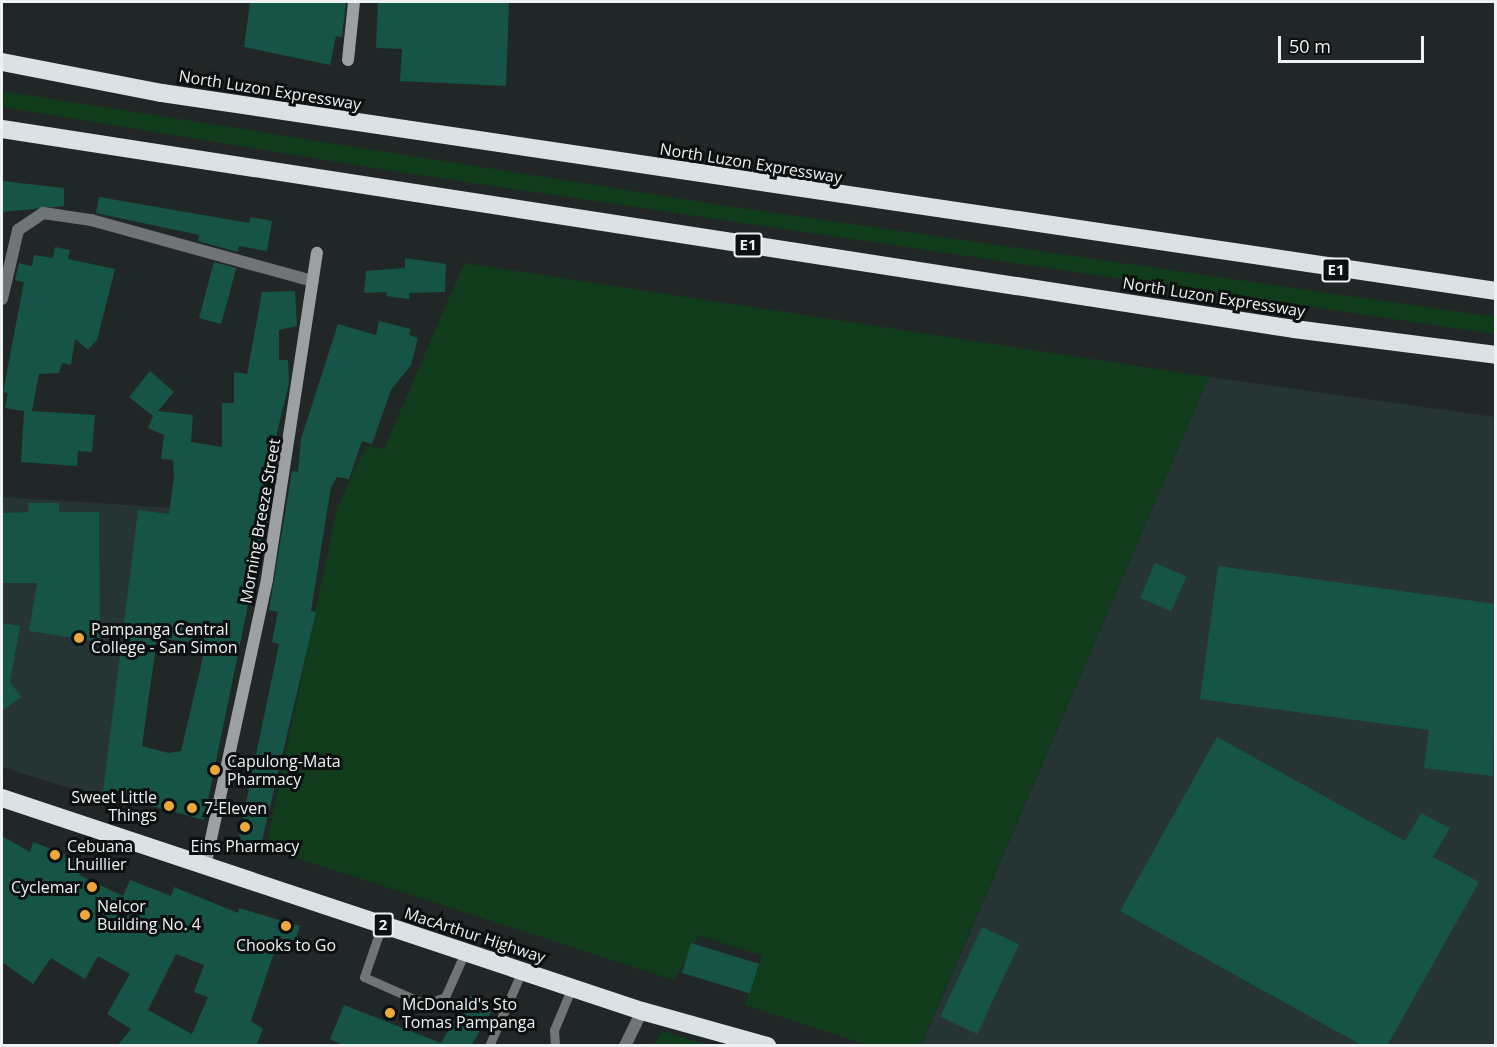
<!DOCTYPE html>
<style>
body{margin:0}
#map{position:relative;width:1497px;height:1047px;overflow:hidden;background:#212727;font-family:"Open Sans",sans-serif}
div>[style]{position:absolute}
.built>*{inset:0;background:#263434}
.green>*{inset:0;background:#113c1c}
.building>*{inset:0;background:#155446;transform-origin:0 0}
.lane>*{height:9px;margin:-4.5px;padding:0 4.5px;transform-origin:4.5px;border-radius:4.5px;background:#717475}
.street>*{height:12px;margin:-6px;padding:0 6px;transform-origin:6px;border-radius:6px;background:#717475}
.secondary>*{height:12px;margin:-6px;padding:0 6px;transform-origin:6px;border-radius:6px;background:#9ca0a2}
.highway>*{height:18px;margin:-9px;padding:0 9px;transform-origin:9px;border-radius:9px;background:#dbe2e5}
.dots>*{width:16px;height:16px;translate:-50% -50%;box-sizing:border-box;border:3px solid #0d1010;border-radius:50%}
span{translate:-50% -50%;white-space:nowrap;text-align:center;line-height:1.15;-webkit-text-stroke:6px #0d1010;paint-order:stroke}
.shield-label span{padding:2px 4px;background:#0d1010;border:2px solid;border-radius:4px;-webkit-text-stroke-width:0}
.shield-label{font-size:15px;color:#edf1f1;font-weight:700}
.street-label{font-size:16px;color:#edf1f1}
.poi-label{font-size:16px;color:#edf1f1}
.left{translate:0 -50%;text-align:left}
.right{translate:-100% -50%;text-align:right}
.frame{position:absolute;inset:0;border:3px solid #edf1f1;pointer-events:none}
.scale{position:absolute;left:1278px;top:36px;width:146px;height:27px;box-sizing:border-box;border:3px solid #edf1f1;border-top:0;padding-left:8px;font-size:18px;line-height:21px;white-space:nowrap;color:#edf1f1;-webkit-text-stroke:4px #0d1010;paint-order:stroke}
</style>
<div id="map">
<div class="built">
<i style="clip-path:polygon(1209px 377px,1495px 417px,1495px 1045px,921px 1046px)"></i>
<i style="clip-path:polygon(2px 497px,176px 508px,132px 808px,2px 767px)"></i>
</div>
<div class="green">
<i style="clip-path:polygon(2px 91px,714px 204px,1495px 317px,1495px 334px,399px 172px,2px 107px)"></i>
<i style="clip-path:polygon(464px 263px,1209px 377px,921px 1045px,868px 1045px,745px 1005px,762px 956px,699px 935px,674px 980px,266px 848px,337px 508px,366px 446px,384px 449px)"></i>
<i style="clip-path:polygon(662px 1031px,708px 1045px,654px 1045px)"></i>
</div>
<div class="building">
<i style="clip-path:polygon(250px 2px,346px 2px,342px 37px,336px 36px,330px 65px,244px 47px)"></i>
<i style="clip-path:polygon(378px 2px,509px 2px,506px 86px,400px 81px,402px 49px,376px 48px)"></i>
<i style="clip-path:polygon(2px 181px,64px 188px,64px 206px,2px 212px)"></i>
<i style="clip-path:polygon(99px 197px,249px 223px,250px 217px,272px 221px,267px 251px,239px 246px,238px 252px,198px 241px,199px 235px,96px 213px)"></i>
<i style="clip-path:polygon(55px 247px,70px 250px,68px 259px,115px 269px,97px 340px,88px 350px,75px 339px,71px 365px,62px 363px,59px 373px,39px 374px,32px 411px,95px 415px,92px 452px,78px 451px,77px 466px,21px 462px,24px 411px,5px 408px,8px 393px,3px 392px,24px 282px,15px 280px,19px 263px,32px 266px,34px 255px,53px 258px)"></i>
<i style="clip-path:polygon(405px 258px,446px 264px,445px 292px,410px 293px,409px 299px,386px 296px,387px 292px,364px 293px,366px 271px,405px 268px)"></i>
<i style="left:214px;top:262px;width:23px;height:58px;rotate:15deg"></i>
<i style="clip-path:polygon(evenodd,295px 291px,297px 326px,279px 330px,279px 360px,288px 360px,289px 383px,276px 437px,271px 437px,264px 487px,272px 490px,259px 578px,253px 606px,248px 605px,204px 820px,137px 802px,139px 795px,103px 792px,138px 510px,169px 514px,174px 477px,173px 460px,161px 459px,164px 435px,148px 428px,153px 416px,129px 397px,150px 371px,174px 392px,158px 411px,193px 415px,191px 442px,222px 447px,222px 403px,234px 403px,234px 372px,247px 374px,262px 292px,295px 291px,157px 638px,206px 644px,181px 751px,169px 753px,142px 746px,157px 638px)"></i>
<i style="clip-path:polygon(379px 321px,411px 329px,409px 335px,418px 338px,411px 365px,391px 390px,372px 444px,362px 441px,349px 479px,337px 477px,331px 487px,311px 611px,316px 612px,261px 845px,238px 841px,279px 644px,272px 642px,278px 612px,269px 610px,292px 471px,298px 472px,301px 439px,338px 324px,376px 335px)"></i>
<i style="clip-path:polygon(28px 503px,59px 503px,59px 512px,99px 512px,100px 642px,29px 631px,37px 583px,2px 583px,2px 513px,29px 512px)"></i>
<i style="left:1155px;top:563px;width:34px;height:38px;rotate:23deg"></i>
<i style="clip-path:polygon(1218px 566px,1496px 604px,1493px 776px,1424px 768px,1429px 730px,1200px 699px)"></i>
<i style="clip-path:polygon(2px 623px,20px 626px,10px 682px,21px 697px,2px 711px)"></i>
<i style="clip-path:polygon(1217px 737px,1405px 841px,1421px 813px,1450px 828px,1433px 857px,1479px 882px,1387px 1046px,1363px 1046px,1120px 911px)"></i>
<i style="clip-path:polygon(evenodd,2px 836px,30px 852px,33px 842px,84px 862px,79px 875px,123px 896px,130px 880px,171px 896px,174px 887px,238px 913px,239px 908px,300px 926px,293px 946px,278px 941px,251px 1021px,263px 1029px,256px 1046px,117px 1046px,131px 1029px,107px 1014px,130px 974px,98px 956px,85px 979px,51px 958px,33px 984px,2px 962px,2px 836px,176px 954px,204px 965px,194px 992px,208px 997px,192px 1034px,148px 1010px,176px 954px)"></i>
<i style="left:982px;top:927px;width:41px;height:99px;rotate:25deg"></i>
<i style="left:691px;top:943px;width:71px;height:31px;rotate:17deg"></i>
<i style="clip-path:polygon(469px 995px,493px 1009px,471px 1046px,345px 1046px,330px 1039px,344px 1005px,441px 1043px)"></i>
</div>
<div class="lane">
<i style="left:382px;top:925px;width:55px;rotate:109.1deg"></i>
<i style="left:364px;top:977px;width:67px;rotate:23.9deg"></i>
<i style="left:425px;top:1004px;width:21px;rotate:-19deg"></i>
<i style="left:445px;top:997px;width:49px;rotate:-66deg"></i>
<i style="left:555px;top:1045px;width:15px;rotate:-94deg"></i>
<i style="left:554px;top:1030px;width:47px;rotate:-67.3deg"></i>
<i style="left:489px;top:1046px;width:82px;rotate:-66.3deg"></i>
</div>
<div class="street">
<i style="left:2px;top:299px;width:71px;rotate:-76.9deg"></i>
<i style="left:18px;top:230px;width:30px;rotate:-34deg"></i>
<i style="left:43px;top:213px;width:49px;rotate:8.3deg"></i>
<i style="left:91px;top:220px;width:230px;rotate:15.4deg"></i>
<i style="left:625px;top:1046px;width:39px;rotate:-64deg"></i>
</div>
<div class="secondary">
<i style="left:348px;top:60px;width:58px;rotate:-84.1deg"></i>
<i style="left:206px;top:862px;width:289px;rotate:-77.8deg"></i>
<i style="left:267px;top:579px;width:330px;rotate:-81.3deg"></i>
</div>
<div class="highway">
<i style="left:2px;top:62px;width:163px;rotate:11deg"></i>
<i style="left:162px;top:93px;width:1349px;rotate:8.44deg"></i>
<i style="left:2px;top:129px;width:1307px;rotate:8.8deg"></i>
<i style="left:1294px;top:329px;width:204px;rotate:7.3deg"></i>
<i style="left:2px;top:798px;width:675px;rotate:18.41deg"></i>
<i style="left:642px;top:1011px;width:130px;rotate:15.6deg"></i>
</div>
<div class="dots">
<i style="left:79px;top:638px;background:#eda83b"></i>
<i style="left:215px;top:770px;background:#eda83b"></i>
<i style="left:169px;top:806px;background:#eda83b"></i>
<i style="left:192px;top:808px;background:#eda83b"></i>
<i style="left:245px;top:827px;background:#eda83b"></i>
<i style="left:55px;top:855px;background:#eda83b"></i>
<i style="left:92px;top:887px;background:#eda83b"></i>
<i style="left:85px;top:915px;background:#eda83b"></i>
<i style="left:286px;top:926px;background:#eda83b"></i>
<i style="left:390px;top:1013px;background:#eda83b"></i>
</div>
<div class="shield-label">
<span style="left:748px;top:245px">E1</span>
<span style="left:1336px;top:270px">E1</span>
<span style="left:383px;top:925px">2</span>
</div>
<div class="street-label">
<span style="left:270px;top:90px;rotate:9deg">North Luzon Expressway</span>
<span style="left:751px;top:163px;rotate:9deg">North Luzon Expressway</span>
<span style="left:1214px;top:297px;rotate:9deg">North Luzon Expressway</span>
<span style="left:260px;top:521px;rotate:-80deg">Morning Breeze Street</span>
<span style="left:475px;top:935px;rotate:18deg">MacArthur Highway</span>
</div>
<div class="poi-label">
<span class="left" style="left:91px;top:638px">Pampanga Central<br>College - San Simon</span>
<span class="left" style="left:227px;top:770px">Capulong-Mata<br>Pharmacy</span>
<span class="right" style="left:157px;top:806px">Sweet Little<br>Things</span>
<span class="left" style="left:204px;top:808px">7-Eleven</span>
<span class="left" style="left:67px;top:855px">Cebuana<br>Lhuillier</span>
<span style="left:245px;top:846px">Eins Pharmacy</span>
<span class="right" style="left:80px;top:887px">Cyclemar</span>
<span class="left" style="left:97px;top:915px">Nelcor<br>Building No. 4</span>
<span style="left:286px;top:945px">Chooks to Go</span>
<span class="left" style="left:402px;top:1013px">McDonald's Sto<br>Tomas Pampanga</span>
</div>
<div class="frame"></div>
<div class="scale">50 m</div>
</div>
